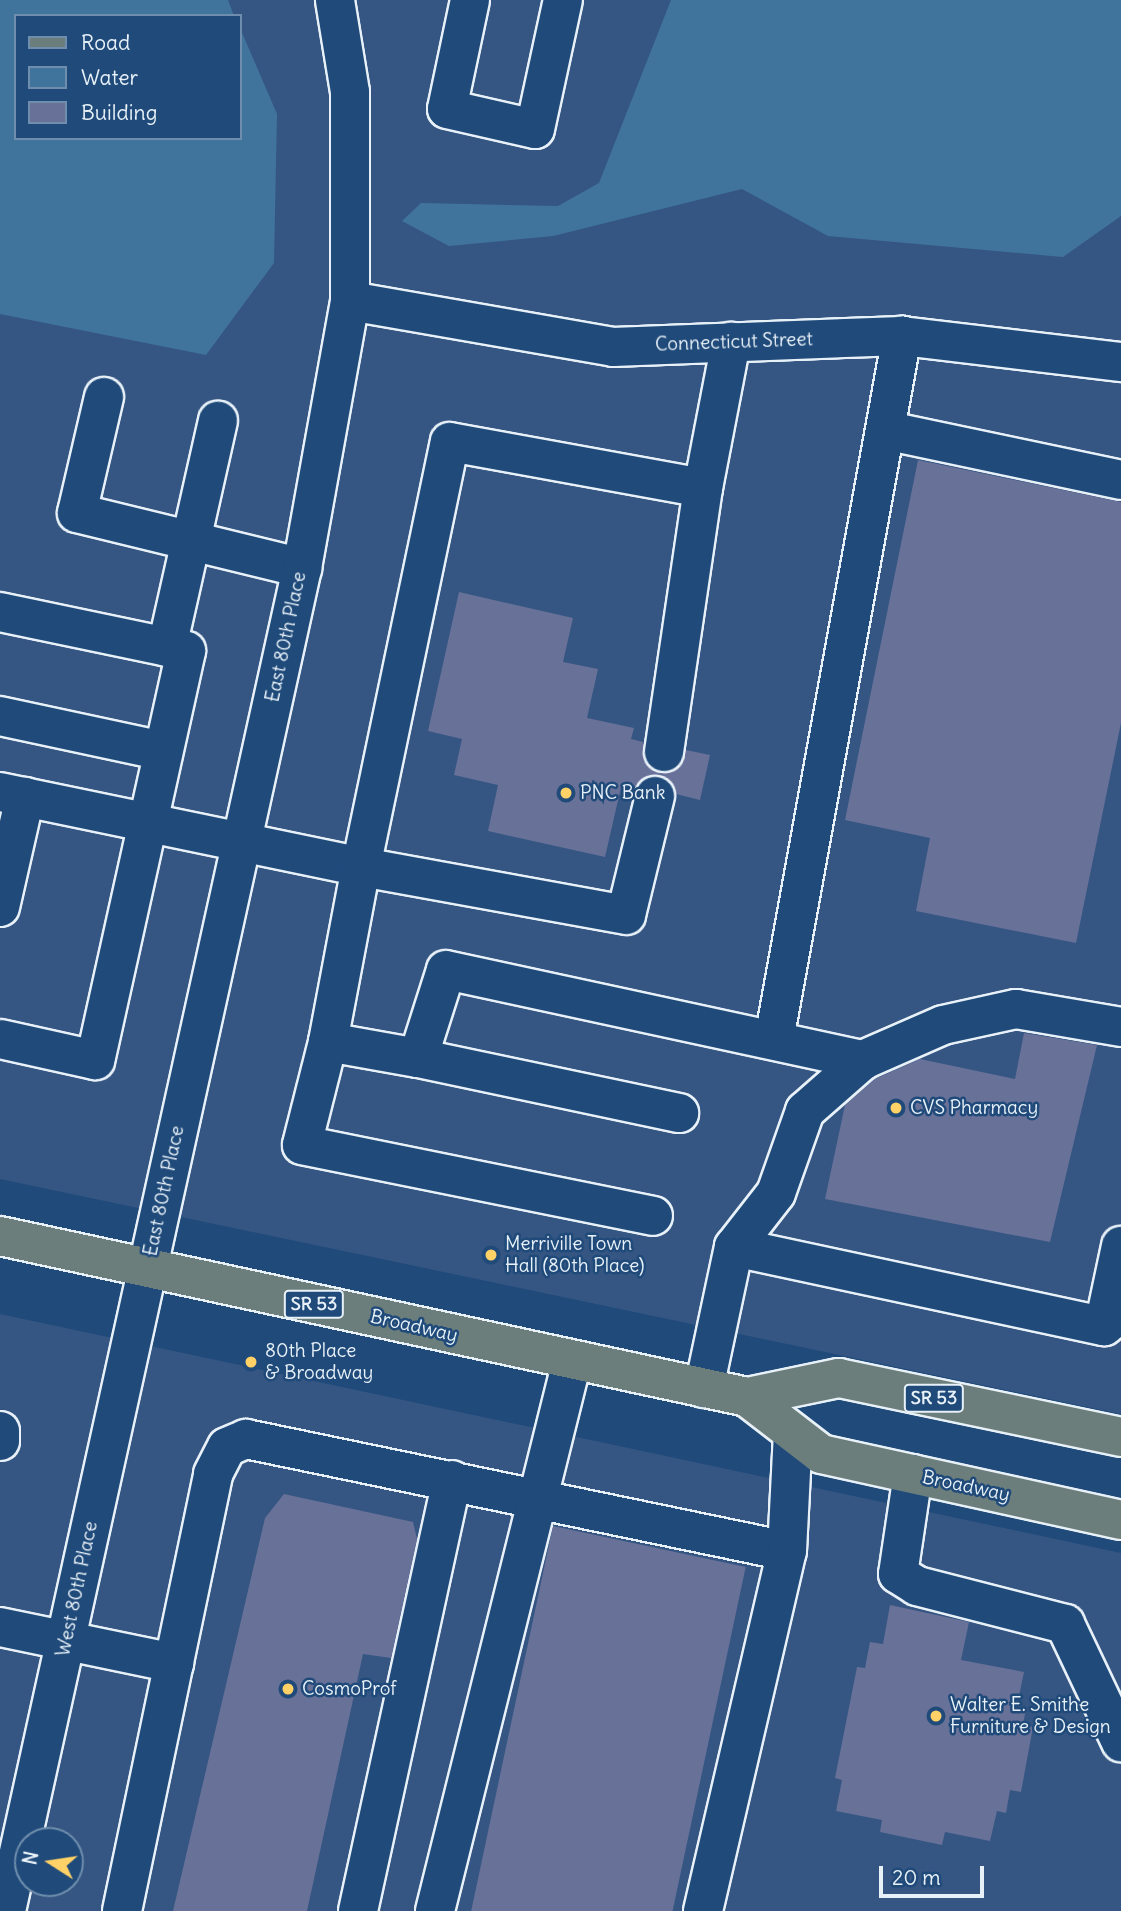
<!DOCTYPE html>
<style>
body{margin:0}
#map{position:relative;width:1121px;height:1911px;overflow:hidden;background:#1f4a7a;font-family:Delius,sans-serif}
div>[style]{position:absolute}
.built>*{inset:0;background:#355683}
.water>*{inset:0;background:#40749c}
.building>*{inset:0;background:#687198;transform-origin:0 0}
.roads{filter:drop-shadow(2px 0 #e8f1f8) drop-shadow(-2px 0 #e8f1f8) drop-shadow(0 2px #e8f1f8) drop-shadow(0 -2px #e8f1f8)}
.minor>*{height:38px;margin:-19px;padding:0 19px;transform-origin:19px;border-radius:19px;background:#1f4a7a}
.major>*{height:38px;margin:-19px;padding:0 19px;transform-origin:19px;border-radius:19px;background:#6c7e7c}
.dots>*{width:19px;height:19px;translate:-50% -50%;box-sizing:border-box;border:4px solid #1f4a7a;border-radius:50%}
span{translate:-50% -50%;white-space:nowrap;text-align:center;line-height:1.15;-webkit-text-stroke:5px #1f4a7a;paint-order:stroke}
.shield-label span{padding:2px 5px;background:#1f4a7a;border:2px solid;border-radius:5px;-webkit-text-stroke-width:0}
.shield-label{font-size:18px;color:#e8f1f8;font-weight:700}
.street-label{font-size:19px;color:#e8f1f8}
.poi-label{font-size:19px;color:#e8f1f8}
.left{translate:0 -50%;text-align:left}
.legend{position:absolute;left:14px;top:14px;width:228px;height:126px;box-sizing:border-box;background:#1f4a7a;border:2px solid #6f8dac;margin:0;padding:9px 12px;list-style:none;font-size:21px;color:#e8f1f8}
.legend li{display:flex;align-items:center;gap:14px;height:35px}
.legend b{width:35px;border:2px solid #6f8dac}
.north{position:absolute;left:14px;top:1827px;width:70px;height:70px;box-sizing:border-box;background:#1f4a7a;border:2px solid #6f8dac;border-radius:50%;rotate:282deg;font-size:19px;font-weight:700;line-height:28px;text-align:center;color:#e8f1f8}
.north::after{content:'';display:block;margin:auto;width:24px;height:32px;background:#ffd166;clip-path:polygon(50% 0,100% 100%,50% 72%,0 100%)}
.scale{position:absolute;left:879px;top:1866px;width:105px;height:32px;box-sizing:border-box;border:4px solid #e8f1f8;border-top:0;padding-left:9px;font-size:21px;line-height:24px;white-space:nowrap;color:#e8f1f8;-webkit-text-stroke:5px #1f4a7a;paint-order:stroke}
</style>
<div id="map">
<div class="built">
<i style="clip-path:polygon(evenodd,0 0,1121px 0,1121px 1414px,0 1179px,0 0,16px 16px,240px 16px,240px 138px,16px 138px,16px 16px)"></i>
<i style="clip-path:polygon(evenodd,0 1314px,1121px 1553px,1121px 1911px,0 1911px,0 1314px,28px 1841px,70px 1841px,70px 1883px,28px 1883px,28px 1841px)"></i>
</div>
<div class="water">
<i style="clip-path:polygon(0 0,228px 0,234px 16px,16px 16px,16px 138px,240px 138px,240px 28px,277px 114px,274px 263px,206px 355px,0 314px)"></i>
<i style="clip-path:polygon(671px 0,1121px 0,1121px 216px,1063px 257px,828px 236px,742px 189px,553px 236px,449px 246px,402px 221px,421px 203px,558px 206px,599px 183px)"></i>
</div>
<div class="building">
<i style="clip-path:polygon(918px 460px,1121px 502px,1121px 723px,1076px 943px,916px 911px,930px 838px,845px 820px)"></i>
<i style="clip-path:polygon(459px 592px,573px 618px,563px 662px,598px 669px,587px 718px,634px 728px,631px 739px,643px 742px,644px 761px,660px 773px,681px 766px,686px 750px,710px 755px,700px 800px,676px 794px,660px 775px,636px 786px,622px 783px,605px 857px,488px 831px,498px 785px,454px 775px,462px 739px,428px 731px)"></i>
<i style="clip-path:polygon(1024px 1033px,1097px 1045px,1050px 1242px,825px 1199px,845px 1105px,875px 1079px,920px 1059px,1015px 1079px)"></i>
<i style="clip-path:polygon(284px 1494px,413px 1522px,417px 1539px,391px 1658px,363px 1654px,307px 1911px,173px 1911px,265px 1518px)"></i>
<i style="left:553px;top:1526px;width:197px;height:394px;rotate:12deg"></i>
<i style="clip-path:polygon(890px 1605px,969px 1622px,961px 1660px,1024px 1672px,1017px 1706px,1026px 1708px,1023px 1725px,1033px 1727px,1021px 1792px,1010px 1790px,1006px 1813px,997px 1811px,990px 1841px,945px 1832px,942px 1845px,880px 1832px,882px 1820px,836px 1811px,842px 1780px,835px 1778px,857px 1667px,865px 1668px,870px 1642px,883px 1644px)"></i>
</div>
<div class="roads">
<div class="minor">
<i style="left:470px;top:0;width:111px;rotate:101.9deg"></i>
<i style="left:447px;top:109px;width:90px;rotate:12.8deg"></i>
<i style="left:535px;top:129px;width:132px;rotate:-77.8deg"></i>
<i style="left:350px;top:301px;width:267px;rotate:9.9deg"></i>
<i style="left:613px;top:347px;width:289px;rotate:-2.2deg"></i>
<i style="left:902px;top:336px;width:221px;rotate:6.8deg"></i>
<i style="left:104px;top:397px;width:119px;rotate:103.1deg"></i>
<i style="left:77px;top:513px;width:232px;rotate:13.7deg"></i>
<i style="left:889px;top:431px;width:237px;rotate:11.9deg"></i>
<i style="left:0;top:612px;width:190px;rotate:11.8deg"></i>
<i style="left:186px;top:651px;width:419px;rotate:102.5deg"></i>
<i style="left:95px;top:1060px;width:97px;rotate:-167.5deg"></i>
<i style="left:167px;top:647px;width:232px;rotate:-77.3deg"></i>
<i style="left:0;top:716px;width:167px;rotate:12.1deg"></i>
<i style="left:664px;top:752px;width:267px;rotate:-81.6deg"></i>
<i style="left:0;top:792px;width:369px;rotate:11.7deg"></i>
<i style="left:361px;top:867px;width:178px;rotate:100.7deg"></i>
<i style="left:328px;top:1042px;width:91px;rotate:10.1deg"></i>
<i style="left:418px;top:1058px;width:92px;rotate:-72.3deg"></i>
<i style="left:446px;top:970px;width:427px;rotate:12.2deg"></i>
<i style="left:655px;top:796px;width:122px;rotate:103.7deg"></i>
<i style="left:626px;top:915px;width:269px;rotate:-169.7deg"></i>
<i style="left:361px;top:867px;width:434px;rotate:-78.2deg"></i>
<i style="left:450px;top:442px;width:257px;rotate:10.3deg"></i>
<i style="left:703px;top:488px;width:149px;rotate:-79.1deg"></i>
<i style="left:0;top:907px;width:113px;rotate:-77.2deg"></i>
<i style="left:774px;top:1040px;width:716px;rotate:-79.7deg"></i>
<i style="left:328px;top:1042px;width:106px;rotate:104.2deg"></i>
<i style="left:302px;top:1145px;width:358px;rotate:11.4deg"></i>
<i style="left:418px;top:1058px;width:267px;rotate:11.9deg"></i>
<i style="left:734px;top:1247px;width:68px;rotate:-52.1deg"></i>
<i style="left:776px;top:1193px;width:87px;rotate:-70.5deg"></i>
<i style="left:805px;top:1111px;width:77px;rotate:-41.3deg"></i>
<i style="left:863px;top:1060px;width:87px;rotate:-23.6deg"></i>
<i style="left:943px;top:1025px;width:75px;rotate:-12.4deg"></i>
<i style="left:1016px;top:1009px;width:107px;rotate:9.7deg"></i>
<i style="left:1104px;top:1326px;width:82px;rotate:-78deg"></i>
<i style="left:704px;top:1388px;width:144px;rotate:-78deg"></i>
<i style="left:734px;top:1247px;width:378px;rotate:12.1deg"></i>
<i style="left:1104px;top:1326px;width:21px;rotate:-37deg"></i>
<i style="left:0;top:1431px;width:10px;rotate:90deg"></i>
<i style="left:913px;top:1474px;width:101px;rotate:98.5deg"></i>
<i style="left:898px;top:1574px;width:22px;rotate:32deg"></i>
<i style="left:917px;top:1586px;width:153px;rotate:14.4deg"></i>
<i style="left:1065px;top:1624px;width:131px;rotate:64.6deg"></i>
<i style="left:0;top:1627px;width:178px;rotate:11.7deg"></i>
<i style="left:6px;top:1911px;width:1375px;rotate:-77.57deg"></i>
<i style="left:302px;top:568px;width:271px;rotate:-79.8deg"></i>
<i style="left:350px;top:301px;width:209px;rotate:-90deg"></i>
<i style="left:350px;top:92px;width:93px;rotate:-99.3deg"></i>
<i style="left:122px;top:1911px;width:446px;rotate:-78.2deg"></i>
<i style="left:213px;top:1474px;width:30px;rotate:-63deg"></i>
<i style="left:227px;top:1447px;width:21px;rotate:-23deg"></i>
<i style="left:246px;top:1439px;width:552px;rotate:11.7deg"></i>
<i style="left:358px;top:1911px;width:441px;rotate:-77.7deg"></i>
<i style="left:435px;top:1911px;width:567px;rotate:-76.01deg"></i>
<i style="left:703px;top:1911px;width:370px;rotate:-76.9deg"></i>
<i style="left:787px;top:1551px;width:118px;rotate:-87.1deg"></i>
</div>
<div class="major">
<i style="left:0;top:1236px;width:764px;rotate:12.16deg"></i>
<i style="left:747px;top:1397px;width:94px;rotate:-11.7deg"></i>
<i style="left:839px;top:1378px;width:288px;rotate:11.8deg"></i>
<i style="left:747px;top:1397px;width:93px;rotate:37.6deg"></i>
<i style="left:821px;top:1454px;width:307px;rotate:12.4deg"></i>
</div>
</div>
<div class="dots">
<i style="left:566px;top:793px;background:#ffd166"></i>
<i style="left:896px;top:1108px;background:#ffd166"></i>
<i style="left:491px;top:1255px;background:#ffd166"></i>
<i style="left:251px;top:1362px;background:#ffd166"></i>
<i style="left:288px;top:1689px;background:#ffd166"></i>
<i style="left:936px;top:1716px;background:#ffd166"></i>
</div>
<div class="shield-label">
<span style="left:314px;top:1304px">SR 53</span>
<span style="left:934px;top:1398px">SR 53</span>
</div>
<div class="street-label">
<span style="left:734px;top:342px;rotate:-2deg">Connecticut Street</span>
<span style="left:286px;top:637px;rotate:-78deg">East 80th Place</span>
<span style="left:164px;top:1191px;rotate:-78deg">East 80th Place</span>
<span style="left:414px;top:1326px;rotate:13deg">Broadway</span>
<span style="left:966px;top:1486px;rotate:12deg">Broadway</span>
<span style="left:77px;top:1589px;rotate:-78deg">West 80th Place</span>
</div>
<div class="poi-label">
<span class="left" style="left:580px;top:793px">PNC Bank</span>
<span class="left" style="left:910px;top:1108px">CVS Pharmacy</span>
<span class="left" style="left:505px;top:1255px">Merriville Town<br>Hall (80th Place)</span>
<span class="left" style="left:265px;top:1362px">80th Place<br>&amp; Broadway</span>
<span class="left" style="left:302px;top:1689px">CosmoProf</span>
<span class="left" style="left:950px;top:1716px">Walter E. Smithe<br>Furniture &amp; Design</span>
</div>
<ul class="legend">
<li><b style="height:9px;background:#6c7e7c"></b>Road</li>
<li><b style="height:19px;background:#40749c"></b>Water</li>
<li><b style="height:19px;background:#687198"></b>Building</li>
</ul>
<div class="north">N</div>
<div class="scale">20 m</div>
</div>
